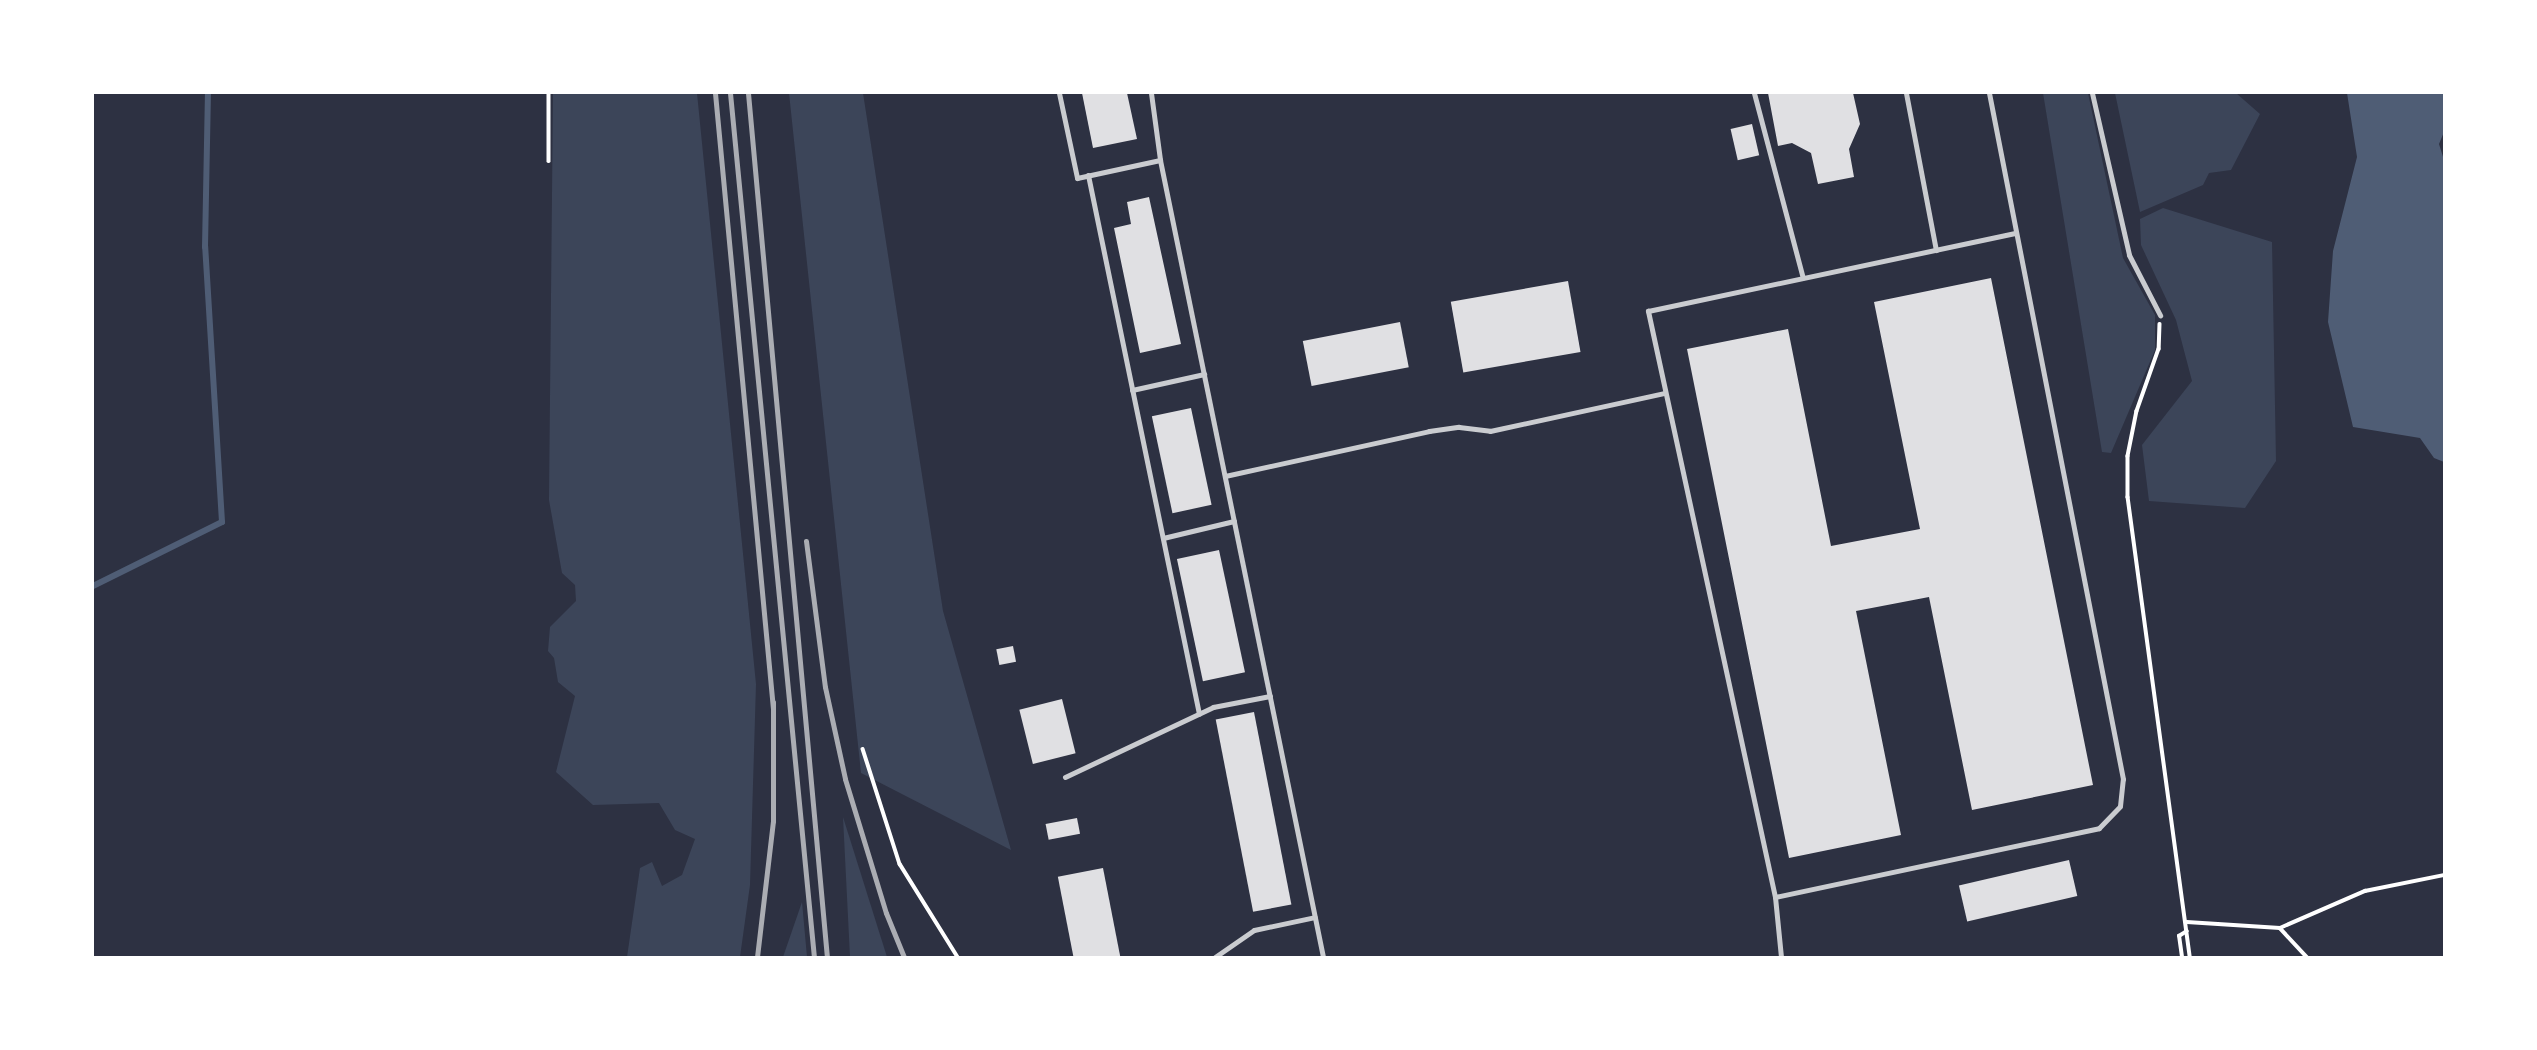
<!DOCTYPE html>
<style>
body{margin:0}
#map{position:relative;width:2537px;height:1050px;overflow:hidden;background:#2d3142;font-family:"Open Sans",sans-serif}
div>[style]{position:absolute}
.green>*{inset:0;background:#3c4559}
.water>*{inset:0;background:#4f5d75}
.stream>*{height:6px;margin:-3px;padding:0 3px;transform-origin:3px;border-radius:3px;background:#4f5d75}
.building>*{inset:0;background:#e0e0e3;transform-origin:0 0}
.path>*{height:3.5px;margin:-1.75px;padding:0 1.75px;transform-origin:1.75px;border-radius:1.75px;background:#fff}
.service>*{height:5px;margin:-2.5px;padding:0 2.5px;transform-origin:2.5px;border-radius:2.5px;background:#caccd0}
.rail>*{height:5px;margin:-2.5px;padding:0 2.5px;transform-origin:2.5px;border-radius:2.5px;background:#abadb3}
span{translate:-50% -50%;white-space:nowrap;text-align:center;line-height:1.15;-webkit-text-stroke:5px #fff;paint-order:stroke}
.frame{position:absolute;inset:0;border:94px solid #fff;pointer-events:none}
</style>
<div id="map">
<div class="green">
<i style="clip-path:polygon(553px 93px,697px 93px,756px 684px,750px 885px,740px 957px,627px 957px,640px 868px,652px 862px,662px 886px,682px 875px,695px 839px,675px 830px,659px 803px,593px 805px,556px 772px,575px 696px,558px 682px,554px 658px,548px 651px,550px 627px,576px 601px,575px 585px,562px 573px,549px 500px)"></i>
<i style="clip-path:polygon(789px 93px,863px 93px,943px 611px,1011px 850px,861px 773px)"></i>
<i style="clip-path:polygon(2043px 93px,2088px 93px,2123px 258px,2155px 315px,2155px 350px,2111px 453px,2102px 452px)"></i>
<i style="clip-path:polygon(2115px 93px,2236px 93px,2260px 114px,2231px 170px,2209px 173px,2203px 185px,2140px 212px)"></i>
<i style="clip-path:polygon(2163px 208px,2272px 242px,2276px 461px,2245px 508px,2149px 501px,2142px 445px,2192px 381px,2176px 320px,2141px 245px,2140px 219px)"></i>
<i style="clip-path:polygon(843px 817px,887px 957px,850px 957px)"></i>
<i style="clip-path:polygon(802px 902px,807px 957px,783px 957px)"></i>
</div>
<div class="water">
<i style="clip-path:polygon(2347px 93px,2444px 93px,2444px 132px,2439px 144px,2444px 160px,2444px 462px,2434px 458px,2420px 438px,2353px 427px,2328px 322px,2333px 251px,2357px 157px)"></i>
</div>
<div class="stream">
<i style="left:93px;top:586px;width:144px;rotate:-26.4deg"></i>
<i style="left:222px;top:522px;width:276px;rotate:-93.5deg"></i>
<i style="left:205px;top:247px;width:154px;rotate:-88.9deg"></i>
</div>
<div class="building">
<i style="clip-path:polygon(1082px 93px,1127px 93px,1137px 139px,1093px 148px)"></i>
<i style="clip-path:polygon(1768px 93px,1853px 93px,1860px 124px,1849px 149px,1854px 177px,1818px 184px,1811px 153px,1792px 143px,1778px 146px)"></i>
<i style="left:1752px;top:124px;width:32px;height:22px;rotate:77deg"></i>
<i style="clip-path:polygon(1149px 197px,1181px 344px,1140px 353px,1114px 228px,1131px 224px,1127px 202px)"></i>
<i style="clip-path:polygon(1991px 278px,2093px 785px,1972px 810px,1929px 597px,1856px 611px,1901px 835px,1789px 858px,1687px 349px,1788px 329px,1831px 546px,1920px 529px,1874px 302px)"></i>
<i style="left:1568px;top:281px;width:72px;height:119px;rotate:80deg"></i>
<i style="left:1400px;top:322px;width:46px;height:99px;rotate:79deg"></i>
<i style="left:1191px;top:408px;width:99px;height:40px;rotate:78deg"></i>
<i style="left:1219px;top:550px;width:125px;height:43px;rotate:78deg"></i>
<i style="left:1013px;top:646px;width:16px;height:17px;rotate:79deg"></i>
<i style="left:1062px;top:699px;width:56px;height:44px;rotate:76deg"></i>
<i style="left:1254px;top:712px;width:196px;height:39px;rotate:79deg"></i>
<i style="left:1077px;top:818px;width:16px;height:32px;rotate:79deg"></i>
<i style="left:2069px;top:860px;width:37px;height:113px;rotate:77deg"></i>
<i style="left:1103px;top:868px;width:91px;height:46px;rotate:79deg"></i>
</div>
<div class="path">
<i style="left:549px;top:93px;width:68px;rotate:90deg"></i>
<i style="left:2160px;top:324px;width:25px;rotate:92deg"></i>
<i style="left:2159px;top:349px;width:66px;rotate:109.5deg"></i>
<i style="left:2137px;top:411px;width:46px;rotate:101.3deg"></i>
<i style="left:2128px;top:456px;width:41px;rotate:90deg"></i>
<i style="left:2128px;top:497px;width:464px;rotate:82.3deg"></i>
<i style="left:863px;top:749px;width:121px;rotate:72.2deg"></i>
<i style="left:900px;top:864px;width:110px;rotate:58.1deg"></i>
<i style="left:2187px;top:922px;width:93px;rotate:3.7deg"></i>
<i style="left:2280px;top:928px;width:93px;rotate:-23.5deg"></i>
<i style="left:2365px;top:891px;width:81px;rotate:-11.4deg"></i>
<i style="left:2280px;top:928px;width:40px;rotate:47deg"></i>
<i style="left:2182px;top:957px;width:21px;rotate:-98deg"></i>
<i style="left:2179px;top:936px;width:9px;rotate:-32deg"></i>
</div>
<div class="service">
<i style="left:1059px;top:93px;width:87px;rotate:78deg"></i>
<i style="left:1077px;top:178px;width:85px;rotate:-12.2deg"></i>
<i style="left:1151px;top:93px;width:68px;rotate:82.3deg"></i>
<i style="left:1160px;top:160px;width:813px;rotate:78.44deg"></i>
<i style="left:1754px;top:93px;width:191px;rotate:75.2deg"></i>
<i style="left:1906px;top:93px;width:160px;rotate:79.2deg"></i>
<i style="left:2092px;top:93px;width:166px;rotate:77.1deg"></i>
<i style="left:2129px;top:255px;width:68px;rotate:62.7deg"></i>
<i style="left:1088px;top:175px;width:550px;rotate:78.36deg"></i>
<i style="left:1132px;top:390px;width:74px;rotate:-12.5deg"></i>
<i style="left:1225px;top:476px;width:209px;rotate:-12.4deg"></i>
<i style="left:1429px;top:431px;width:30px;rotate:-8deg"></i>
<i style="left:1459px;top:427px;width:31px;rotate:7deg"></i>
<i style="left:1490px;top:431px;width:179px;rotate:-12.3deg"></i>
<i style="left:1163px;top:538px;width:73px;rotate:-13.5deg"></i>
<i style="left:1065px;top:777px;width:164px;rotate:-25.3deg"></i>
<i style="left:1213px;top:707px;width:58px;rotate:-10.9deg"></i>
<i style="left:1775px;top:897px;width:331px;rotate:-12deg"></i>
<i style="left:2099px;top:828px;width:30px;rotate:-46deg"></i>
<i style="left:2120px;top:806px;width:27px;rotate:-84deg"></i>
<i style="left:2123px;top:779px;width:699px;rotate:-101.05deg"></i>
<i style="left:1215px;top:957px;width:47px;rotate:-34.7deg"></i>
<i style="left:1254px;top:930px;width:62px;rotate:-12deg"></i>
<i style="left:1781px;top:957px;width:60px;rotate:-95.7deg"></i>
<i style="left:1775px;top:897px;width:600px;rotate:-102.23deg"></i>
<i style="left:1648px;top:311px;width:374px;rotate:-12deg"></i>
</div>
<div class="rail">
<i style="left:715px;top:93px;width:619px;rotate:84.62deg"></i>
<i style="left:730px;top:93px;width:868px;rotate:84.45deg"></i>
<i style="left:748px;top:93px;width:868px;rotate:84.78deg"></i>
<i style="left:806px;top:541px;width:147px;rotate:82.6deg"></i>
<i style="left:825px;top:687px;width:94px;rotate:77.7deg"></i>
<i style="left:845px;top:779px;width:140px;rotate:73deg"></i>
<i style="left:886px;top:913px;width:48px;rotate:67.8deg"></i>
<i style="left:757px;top:957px;width:137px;rotate:-83.3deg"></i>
<i style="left:773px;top:821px;width:119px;rotate:-90deg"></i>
</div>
<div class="frame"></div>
</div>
